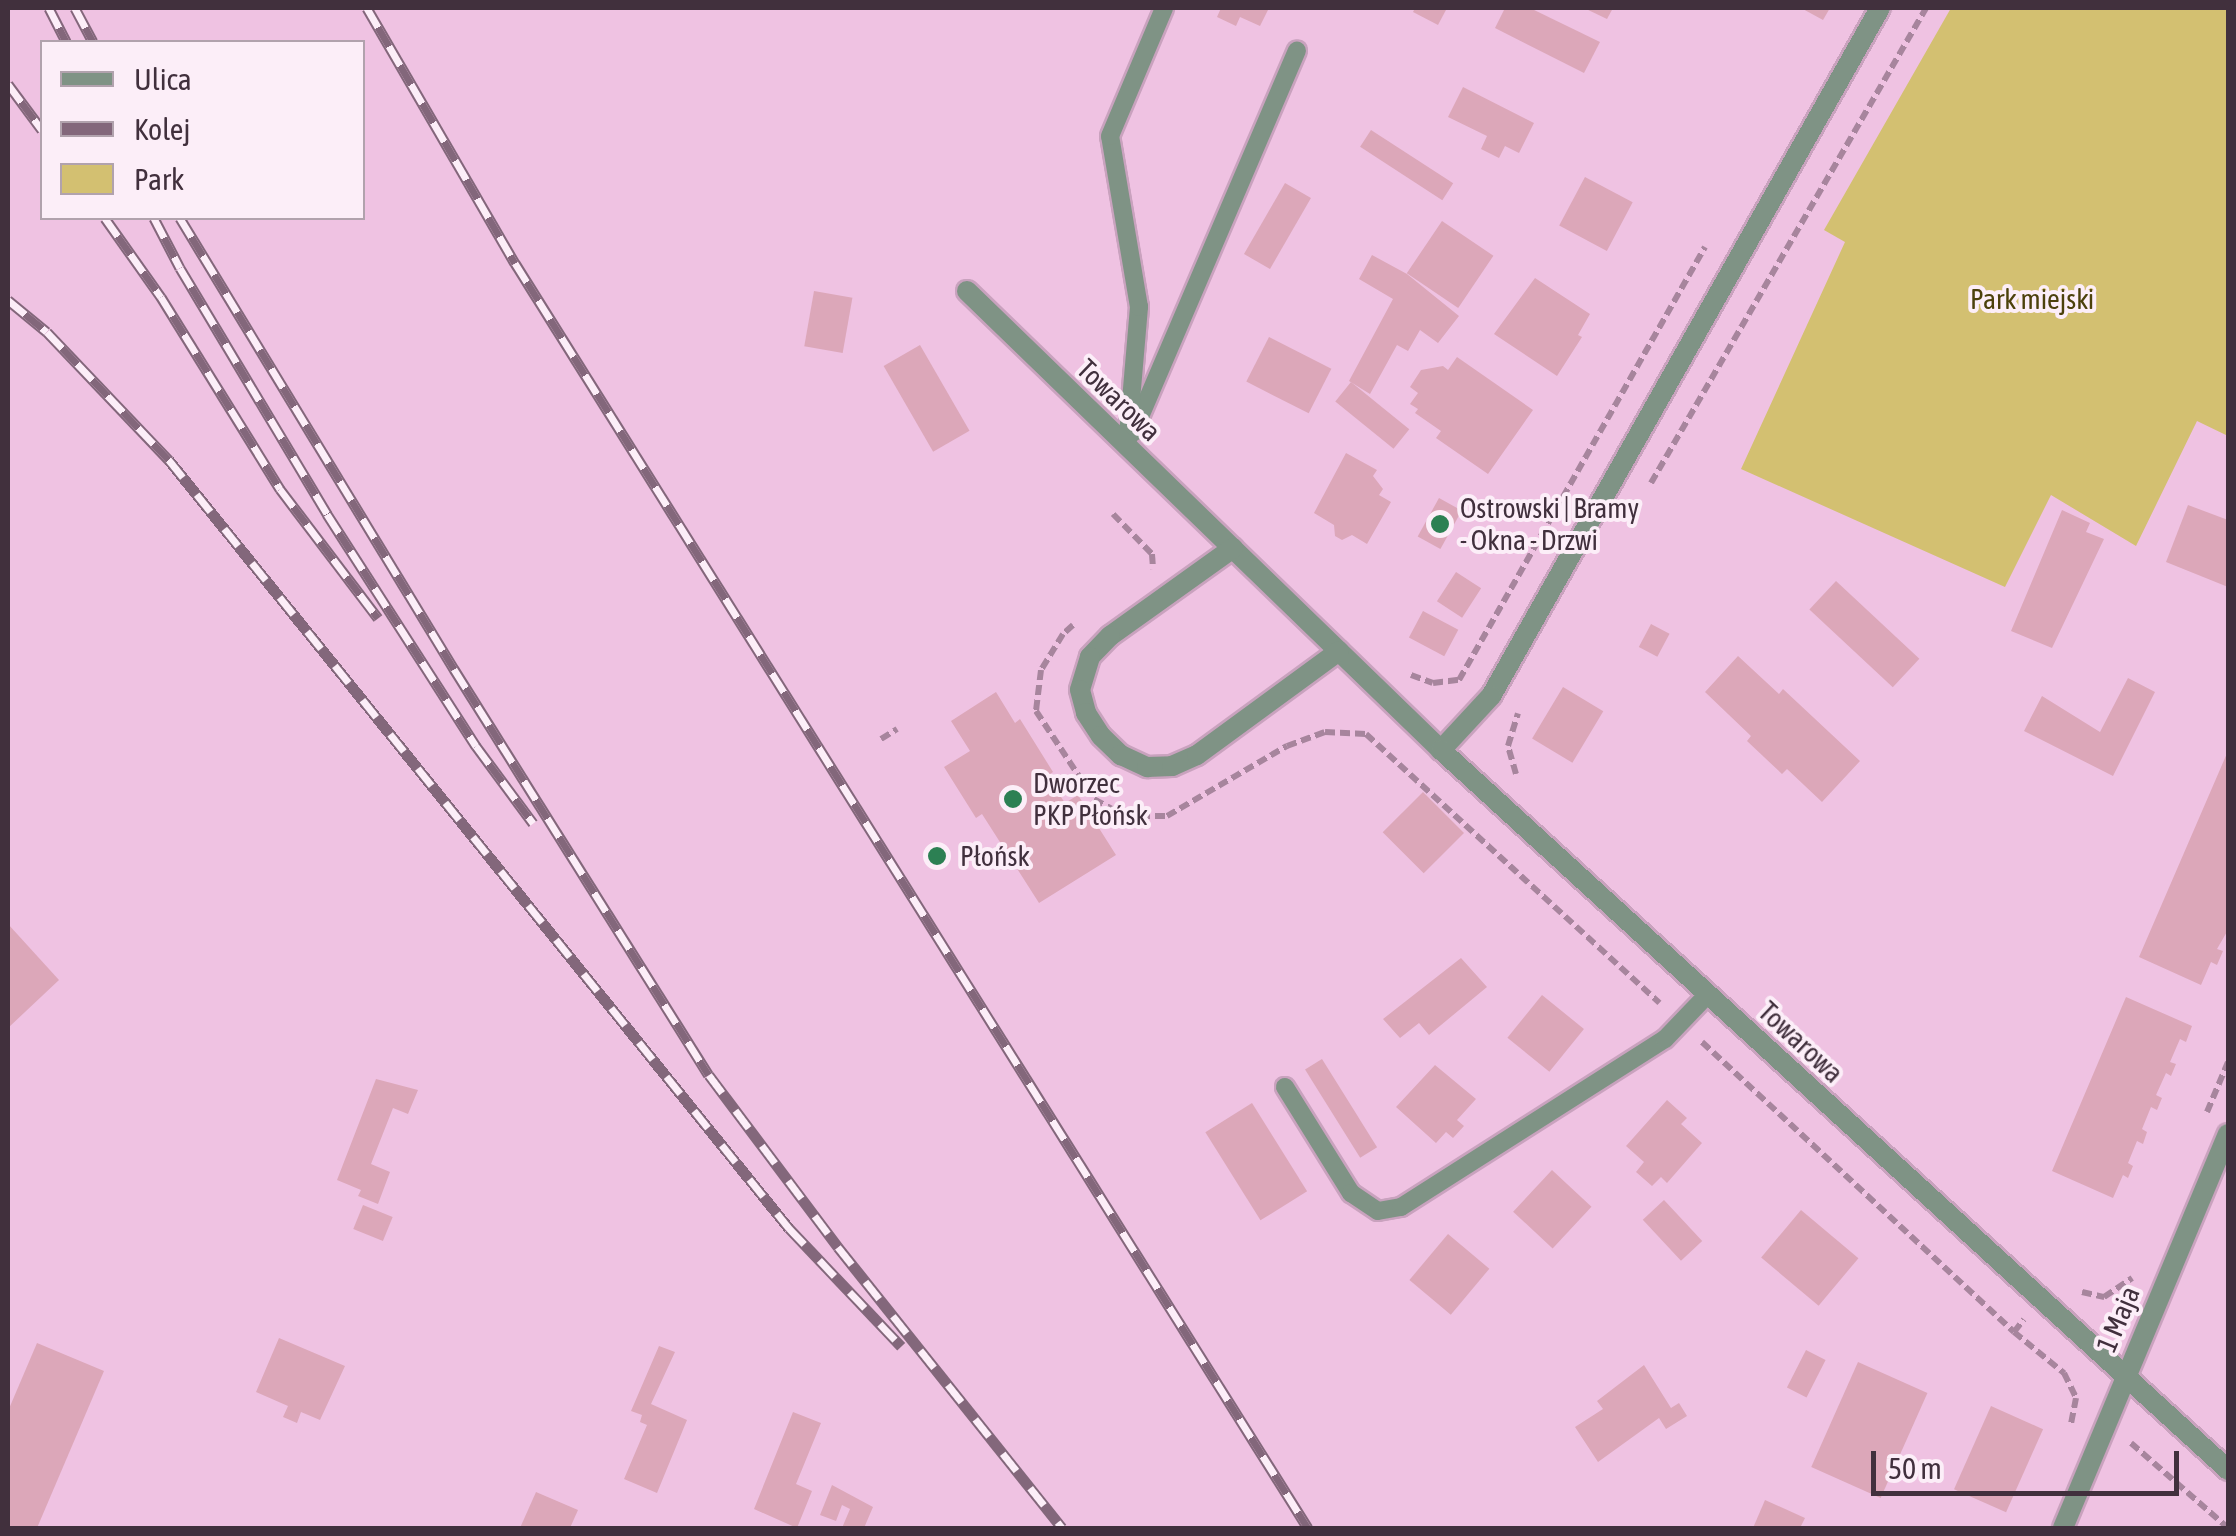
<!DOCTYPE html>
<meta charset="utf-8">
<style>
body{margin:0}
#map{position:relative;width:2236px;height:1536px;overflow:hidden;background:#efc2e2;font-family:"Asap Condensed",sans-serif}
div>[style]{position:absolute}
.green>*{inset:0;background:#d3c071}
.building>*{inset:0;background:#dca7b9;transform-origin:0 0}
.path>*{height:6px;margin-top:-3px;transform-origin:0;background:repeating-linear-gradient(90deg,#a7859d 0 10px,transparent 0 15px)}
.roads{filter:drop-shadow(2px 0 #c9a2be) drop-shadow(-2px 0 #c9a2be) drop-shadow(0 2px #c9a2be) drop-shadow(0 -2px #c9a2be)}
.service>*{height:18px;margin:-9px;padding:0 9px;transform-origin:9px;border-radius:9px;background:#7f9385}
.minor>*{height:20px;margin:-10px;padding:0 10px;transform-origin:10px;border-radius:10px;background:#7f9385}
.tertiary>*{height:20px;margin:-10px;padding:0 10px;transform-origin:10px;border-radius:10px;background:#7f9385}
.rail>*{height:11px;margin-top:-5.5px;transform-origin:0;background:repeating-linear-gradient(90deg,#fceef8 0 22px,#83677b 0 44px);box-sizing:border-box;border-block:2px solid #83677b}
.dots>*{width:28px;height:28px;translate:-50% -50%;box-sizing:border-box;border:5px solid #fceef8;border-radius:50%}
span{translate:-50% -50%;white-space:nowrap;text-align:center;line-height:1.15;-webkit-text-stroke:8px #fceef8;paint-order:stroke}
.park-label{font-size:28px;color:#4c410c}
.street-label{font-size:28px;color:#41303d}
.poi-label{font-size:28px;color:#41303d}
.left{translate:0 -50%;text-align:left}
.frame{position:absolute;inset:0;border:10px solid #41303d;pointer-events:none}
.legend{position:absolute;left:40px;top:40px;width:325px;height:180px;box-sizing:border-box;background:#fceef8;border:2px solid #b1a2ad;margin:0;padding:12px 18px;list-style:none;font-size:30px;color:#41303d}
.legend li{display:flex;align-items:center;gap:20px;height:50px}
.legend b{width:50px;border:2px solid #b1a2ad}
.scale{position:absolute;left:1871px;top:1451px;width:308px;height:45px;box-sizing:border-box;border:5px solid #41303d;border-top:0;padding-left:12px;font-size:30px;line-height:35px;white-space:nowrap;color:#41303d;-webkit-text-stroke:8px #fceef8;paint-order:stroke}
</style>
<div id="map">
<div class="green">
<i style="clip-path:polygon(1951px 8px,2228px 8px,2228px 436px,2197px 421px,2136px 546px,2051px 495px,2005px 587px,1741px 469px,1845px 242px,1824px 230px)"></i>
</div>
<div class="building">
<i style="clip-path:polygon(1221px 8px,1269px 8px,1260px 26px,1240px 17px,1236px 26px,1217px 17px)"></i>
<i style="clip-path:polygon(1415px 8px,1447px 8px,1438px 25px,1413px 12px)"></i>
<i style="clip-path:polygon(1505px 8px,1530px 8px,1600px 42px,1584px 73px,1495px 28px)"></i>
<i style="clip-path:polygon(1584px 8px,1613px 8px,1607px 19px)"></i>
<i style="clip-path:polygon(1801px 8px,1830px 8px,1823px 20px)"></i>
<i style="clip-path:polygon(1463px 87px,1534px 123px,1519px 153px,1505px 146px,1499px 158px,1481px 149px,1487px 136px,1448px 117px)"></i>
<i style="left:1371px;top:130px;width:98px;height:20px;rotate:33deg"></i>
<i style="left:1585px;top:177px;width:54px;height:55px;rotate:28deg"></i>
<i style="left:1285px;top:183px;width:30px;height:82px;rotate:30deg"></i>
<i style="left:1442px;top:221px;width:62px;height:63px;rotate:34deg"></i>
<i style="clip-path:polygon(1372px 255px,1407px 274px,1459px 316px,1438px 343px,1420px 330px,1408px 351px,1397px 345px,1370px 394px,1349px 381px,1393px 299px,1359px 279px)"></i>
<i style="clip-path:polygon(1535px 278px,1590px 314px,1578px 335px,1582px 337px,1557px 376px,1494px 334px)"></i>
<i style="left:814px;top:291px;width:39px;height:56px;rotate:10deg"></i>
<i style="left:1269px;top:337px;width:70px;height:50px;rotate:27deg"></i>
<i style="left:920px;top:345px;width:99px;height:42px;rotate:60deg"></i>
<i style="clip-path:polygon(1457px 357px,1533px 410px,1488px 474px,1436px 438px,1441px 431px,1415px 413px,1418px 409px,1410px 404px,1418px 393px,1410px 387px,1421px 370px,1443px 366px,1448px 370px)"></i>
<i style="left:1351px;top:382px;width:75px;height:25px;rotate:39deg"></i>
<i style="clip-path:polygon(1346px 453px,1377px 470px,1373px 476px,1383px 489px,1379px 495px,1391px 502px,1367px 544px,1352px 535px,1342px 540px,1335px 536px,1334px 525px,1314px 513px)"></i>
<i style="left:1439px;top:498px;width:26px;height:44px;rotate:29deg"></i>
<i style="clip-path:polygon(2188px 505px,2228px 520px,2228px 587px,2166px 562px)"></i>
<i style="clip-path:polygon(2062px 510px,2090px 523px,2086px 532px,2104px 539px,2052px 648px,2011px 631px)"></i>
<i style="left:1456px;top:572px;width:30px;height:35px;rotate:33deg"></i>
<i style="left:1836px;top:581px;width:114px;height:39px;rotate:43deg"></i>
<i style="left:1423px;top:611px;width:40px;height:30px;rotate:28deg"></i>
<i style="left:1651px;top:624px;width:21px;height:26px;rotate:28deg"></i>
<i style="clip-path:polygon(1738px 656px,1779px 694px,1783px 689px,1860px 761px,1822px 802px,1787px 769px,1782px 774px,1747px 741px,1751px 736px,1705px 692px)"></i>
<i style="clip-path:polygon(2128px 678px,2155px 692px,2113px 776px,2024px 731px,2042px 696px,2100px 732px)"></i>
<i style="left:1563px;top:687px;width:47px;height:60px;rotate:31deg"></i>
<i style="clip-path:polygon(996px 692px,1015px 723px,1020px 719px,1053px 772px,1047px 776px,1065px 803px,1078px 795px,1116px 855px,1039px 903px,982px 814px,976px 818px,944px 767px,970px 751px,951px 721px)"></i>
<i style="clip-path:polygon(2228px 751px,2228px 930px,2217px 949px,2223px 951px,2217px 965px,2211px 962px,2201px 985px,2139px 957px)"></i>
<i style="left:1423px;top:792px;width:58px;height:57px;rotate:45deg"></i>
<i style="clip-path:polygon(8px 924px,59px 980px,8px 1028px)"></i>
<i style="clip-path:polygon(1461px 958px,1487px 987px,1429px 1035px,1419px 1023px,1400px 1038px,1383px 1019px)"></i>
<i style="left:1542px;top:995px;width:54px;height:55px;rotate:39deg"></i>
<i style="clip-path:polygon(2126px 997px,2192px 1026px,2186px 1042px,2180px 1039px,2170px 1062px,2176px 1064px,2171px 1076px,2166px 1073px,2156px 1095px,2162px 1098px,2157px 1110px,2151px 1107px,2142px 1129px,2147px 1132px,2143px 1144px,2137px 1141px,2128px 1163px,2133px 1166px,2128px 1178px,2123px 1175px,2113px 1198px,2052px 1171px)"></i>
<i style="left:1322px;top:1059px;width:104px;height:20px;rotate:58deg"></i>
<i style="clip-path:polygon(1435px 1065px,1476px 1099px,1457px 1120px,1464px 1126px,1453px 1138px,1446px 1132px,1436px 1143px,1396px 1107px)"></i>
<i style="clip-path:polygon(376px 1079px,418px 1090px,408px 1114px,393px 1108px,371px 1164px,390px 1172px,378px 1204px,358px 1196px,361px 1190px,337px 1180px)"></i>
<i style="clip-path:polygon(1667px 1100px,1687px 1118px,1681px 1124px,1702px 1143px,1667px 1183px,1661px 1177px,1652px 1186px,1636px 1172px,1644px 1162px,1626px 1146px)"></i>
<i style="left:1252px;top:1103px;width:104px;height:55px;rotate:58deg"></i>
<i style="left:1552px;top:1170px;width:54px;height:57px;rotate:43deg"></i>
<i style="left:1664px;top:1200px;width:56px;height:29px;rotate:47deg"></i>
<i style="left:363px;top:1205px;width:32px;height:26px;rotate:22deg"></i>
<i style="left:1801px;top:1210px;width:75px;height:62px;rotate:40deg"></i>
<i style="left:1448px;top:1234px;width:54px;height:60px;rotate:40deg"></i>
<i style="clip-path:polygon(279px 1338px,345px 1366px,320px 1420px,301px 1412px,297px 1423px,283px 1417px,288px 1406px,256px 1392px)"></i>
<i style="clip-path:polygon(37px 1343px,104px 1371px,37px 1528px,8px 1528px,8px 1411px)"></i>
<i style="clip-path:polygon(659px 1346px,675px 1352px,651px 1404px,687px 1420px,657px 1493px,624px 1479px,647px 1425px,640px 1422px,642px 1415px,631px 1411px)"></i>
<i style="left:1806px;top:1350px;width:22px;height:42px;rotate:27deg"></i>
<i style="left:1858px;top:1362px;width:76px;height:115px;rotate:24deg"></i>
<i style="clip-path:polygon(1644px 1365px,1671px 1408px,1679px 1403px,1687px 1416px,1666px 1429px,1659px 1418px,1598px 1462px,1575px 1427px,1603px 1409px,1597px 1401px)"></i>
<i style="left:1991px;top:1406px;width:57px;height:91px;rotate:24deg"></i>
<i style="clip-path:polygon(793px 1412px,821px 1423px,796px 1484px,812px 1491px,797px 1528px,754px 1509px)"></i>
<i style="clip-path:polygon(832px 1485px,873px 1507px,864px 1528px,842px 1528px,850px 1509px,842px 1505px,836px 1521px,820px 1515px)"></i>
<i style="clip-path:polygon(536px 1492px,578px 1510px,570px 1528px,520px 1528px)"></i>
<i style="clip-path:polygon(1765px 1500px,1805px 1518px,1800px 1528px,1753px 1528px)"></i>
</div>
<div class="path">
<i style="left:1651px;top:483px;width:549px;rotate:-59.93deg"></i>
<i style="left:1113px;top:514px;width:56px;rotate:45.7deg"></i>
<i style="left:1152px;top:554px;width:15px;rotate:86deg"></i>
<i style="left:1073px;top:625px;width:13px;rotate:138deg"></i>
<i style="left:1063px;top:634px;width:42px;rotate:121.4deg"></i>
<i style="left:1041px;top:670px;width:41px;rotate:97deg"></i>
<i style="left:1036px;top:711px;width:105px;rotate:56.6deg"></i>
<i style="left:1094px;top:799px;width:35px;rotate:29deg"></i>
<i style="left:1125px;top:816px;width:42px"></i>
<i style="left:1167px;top:816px;width:139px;rotate:-30.3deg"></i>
<i style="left:1287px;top:746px;width:40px;rotate:-20.2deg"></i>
<i style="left:1325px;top:732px;width:41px;rotate:2.8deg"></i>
<i style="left:1366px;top:734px;width:398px;rotate:42.5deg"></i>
<i style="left:1411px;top:675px;width:23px;rotate:20deg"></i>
<i style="left:1433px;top:683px;width:26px;rotate:-7deg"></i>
<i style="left:1459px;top:680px;width:498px;rotate:-60.4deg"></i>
<i style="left:881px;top:739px;width:19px;rotate:-32deg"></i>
<i style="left:1516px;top:774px;width:29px;rotate:-106deg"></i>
<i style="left:1508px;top:746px;width:34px;rotate:-73deg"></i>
<i style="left:1702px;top:1042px;width:426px;rotate:42.9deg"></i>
<i style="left:2014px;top:1332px;width:16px;rotate:-52deg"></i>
<i style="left:2207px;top:1112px;width:54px;rotate:-67.2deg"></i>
<i style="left:2082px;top:1292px;width:23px;rotate:13deg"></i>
<i style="left:2104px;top:1297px;width:34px;rotate:-34deg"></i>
<i style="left:2014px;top:1332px;width:65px;rotate:39.4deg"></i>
<i style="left:2064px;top:1373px;width:28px;rotate:64deg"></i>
<i style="left:2076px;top:1398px;width:26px;rotate:101deg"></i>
<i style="left:2131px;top:1443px;width:129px;rotate:41.2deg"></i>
</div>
<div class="roads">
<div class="service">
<i style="left:1133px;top:433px;width:416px;rotate:-66.8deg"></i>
<i style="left:1127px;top:447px;width:141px;rotate:-85.1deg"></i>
<i style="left:1139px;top:307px;width:173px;rotate:-99.6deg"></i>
<i style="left:1110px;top:136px;width:139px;rotate:-67.1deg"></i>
<i style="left:1285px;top:1087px;width:125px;rotate:58.1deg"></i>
<i style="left:1351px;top:1193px;width:32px;rotate:34deg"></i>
<i style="left:1378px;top:1211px;width:23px;rotate:-10deg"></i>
<i style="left:1401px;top:1207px;width:313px;rotate:-32.5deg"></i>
<i style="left:1665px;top:1039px;width:62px;rotate:-46.3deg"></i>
</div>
<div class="minor">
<i style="left:967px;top:291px;width:660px;rotate:44.08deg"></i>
<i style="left:1233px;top:548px;width:151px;rotate:144.4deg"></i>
<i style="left:1110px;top:636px;width:29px;rotate:134deg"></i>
<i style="left:1090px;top:657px;width:34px;rotate:107deg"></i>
<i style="left:1080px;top:690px;width:24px;rotate:75deg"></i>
<i style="left:1086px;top:713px;width:27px;rotate:57deg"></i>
<i style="left:1101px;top:736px;width:28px;rotate:44deg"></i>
<i style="left:1121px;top:755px;width:29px;rotate:25deg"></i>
<i style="left:1147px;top:767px;width:25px;rotate:-2deg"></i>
<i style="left:1172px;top:766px;width:27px;rotate:-24deg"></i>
<i style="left:1197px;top:755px;width:176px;rotate:-36.2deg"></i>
<i style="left:2063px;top:1528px;width:427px;rotate:-67.3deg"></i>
</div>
<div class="tertiary">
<i style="left:1880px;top:8px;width:790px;rotate:119.48deg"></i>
<i style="left:1491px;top:696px;width:74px;rotate:132.8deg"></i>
<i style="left:1441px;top:750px;width:1067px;rotate:42.45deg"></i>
</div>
</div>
<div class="rail">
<i style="left:49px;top:8px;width:38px;rotate:63deg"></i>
<i style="left:75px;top:8px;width:38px;rotate:62deg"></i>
<i style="left:367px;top:8px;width:295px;rotate:59.9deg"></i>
<i style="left:515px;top:263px;width:1493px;rotate:57.92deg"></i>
<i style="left:8px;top:84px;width:57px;rotate:53.5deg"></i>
<i style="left:105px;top:218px;width:97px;rotate:54.7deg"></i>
<i style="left:161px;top:297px;width:226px;rotate:58.2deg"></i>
<i style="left:280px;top:489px;width:162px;rotate:52.8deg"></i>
<i style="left:154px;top:218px;width:56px;rotate:62.5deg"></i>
<i style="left:180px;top:268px;width:287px;rotate:59.1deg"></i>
<i style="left:327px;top:514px;width:276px;rotate:57.3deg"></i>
<i style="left:476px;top:746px;width:96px;rotate:53.5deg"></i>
<i style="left:180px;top:218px;width:528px;rotate:58.72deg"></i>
<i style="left:454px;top:669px;width:479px;rotate:57.9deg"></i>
<i style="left:709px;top:1075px;width:215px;rotate:53.1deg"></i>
<i style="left:838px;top:1247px;width:359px;rotate:51.4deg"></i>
<i style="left:8px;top:300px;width:50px;rotate:39.4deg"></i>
<i style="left:47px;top:332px;width:177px;rotate:46.4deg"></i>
<i style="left:169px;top:460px;width:987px;rotate:51.09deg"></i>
<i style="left:789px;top:1228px;width:163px;rotate:46.5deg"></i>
</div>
<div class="dots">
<i style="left:1440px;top:524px;background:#2c8053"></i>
<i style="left:1013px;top:799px;background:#2c8053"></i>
<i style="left:937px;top:856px;background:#2c8053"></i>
</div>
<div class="park-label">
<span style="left:2032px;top:299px">Park miejski</span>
</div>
<div class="street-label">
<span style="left:1119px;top:400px;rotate:44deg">Towarowa</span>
<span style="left:1801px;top:1042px;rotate:43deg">Towarowa</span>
<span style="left:2118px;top:1319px;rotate:-67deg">1 Maja</span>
</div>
<div class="poi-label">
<span class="left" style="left:1460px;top:524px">Ostrowski | Bramy<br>- Okna - Drzwi</span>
<span class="left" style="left:1033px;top:799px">Dworzec<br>PKP Płońsk</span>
<span class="left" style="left:960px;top:856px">Płońsk</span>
</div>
<div class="frame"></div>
<ul class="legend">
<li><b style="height:12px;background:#7f9385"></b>Ulica</li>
<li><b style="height:12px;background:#83677b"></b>Kolej</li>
<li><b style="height:28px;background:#d3c071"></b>Park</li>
</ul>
<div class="scale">50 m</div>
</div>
